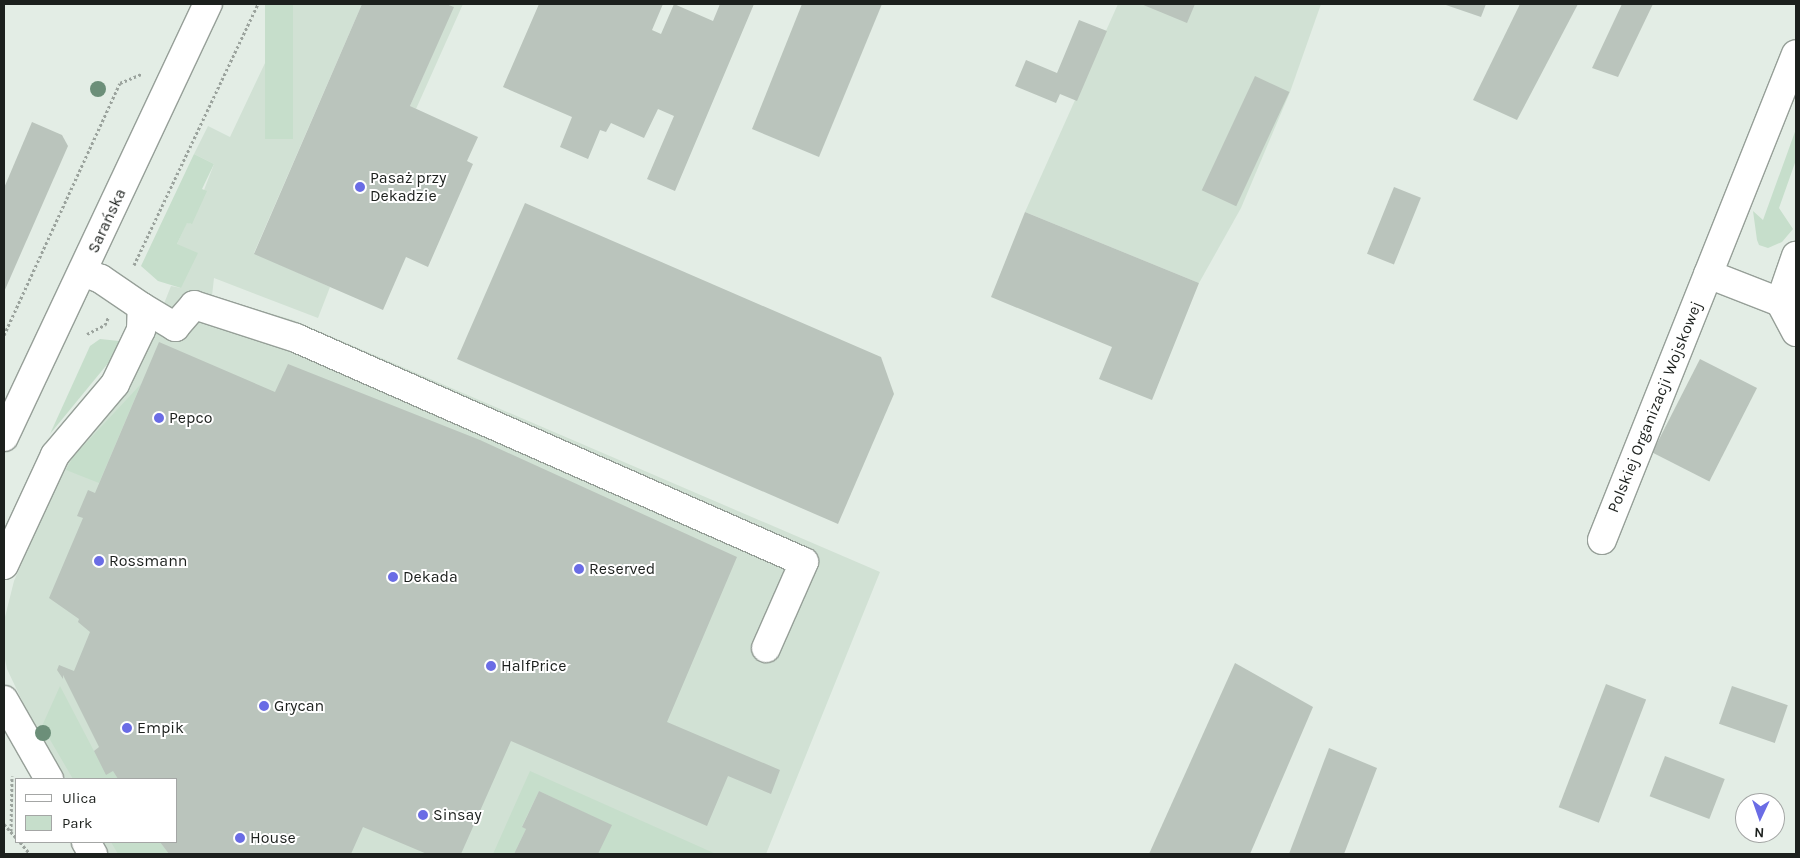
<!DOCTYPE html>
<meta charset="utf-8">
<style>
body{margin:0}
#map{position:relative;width:1800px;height:858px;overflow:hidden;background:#e3ede5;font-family:Karla,sans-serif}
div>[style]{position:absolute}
.built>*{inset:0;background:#d1e1d4}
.green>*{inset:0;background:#c6decb;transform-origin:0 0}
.building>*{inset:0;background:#bac4bc;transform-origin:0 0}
.path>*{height:3px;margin-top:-1.5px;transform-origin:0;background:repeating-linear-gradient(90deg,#9ba39d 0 2.5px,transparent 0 5px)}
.roads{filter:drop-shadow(1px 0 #969f98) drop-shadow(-1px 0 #969f98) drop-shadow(0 1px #969f98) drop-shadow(0 -1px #969f98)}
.minor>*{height:28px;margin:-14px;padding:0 14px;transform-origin:14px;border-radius:14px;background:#fff}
.trees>*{width:16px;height:16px;margin:-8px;border-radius:50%;background:#6c8f79}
.dots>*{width:14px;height:14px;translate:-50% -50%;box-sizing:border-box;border:2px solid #fff;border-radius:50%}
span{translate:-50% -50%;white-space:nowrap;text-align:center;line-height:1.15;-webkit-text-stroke:4px #fff;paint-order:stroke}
.poi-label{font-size:16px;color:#1c201d}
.left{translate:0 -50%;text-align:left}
.street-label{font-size:16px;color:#1c201d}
.frame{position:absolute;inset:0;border:5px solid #1c201d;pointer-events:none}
.legend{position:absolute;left:15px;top:778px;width:162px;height:65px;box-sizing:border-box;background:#fff;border:1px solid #a4a6a5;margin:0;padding:6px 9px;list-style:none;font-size:15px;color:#1c201d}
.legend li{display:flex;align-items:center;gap:10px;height:25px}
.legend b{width:25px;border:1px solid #a4a6a5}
.north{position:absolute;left:1735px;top:793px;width:50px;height:50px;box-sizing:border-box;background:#fff;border:1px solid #a4a6a5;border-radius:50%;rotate:183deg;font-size:14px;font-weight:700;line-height:20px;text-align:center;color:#1c201d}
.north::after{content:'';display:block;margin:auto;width:18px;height:22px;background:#6a6ce5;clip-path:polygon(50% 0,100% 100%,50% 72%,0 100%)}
</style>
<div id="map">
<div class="built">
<i style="clip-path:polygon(293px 4px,362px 4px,254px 253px,330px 287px,318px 318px,214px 278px,212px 296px,293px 320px,880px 572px,766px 854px,109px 854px,102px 842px,176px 842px,176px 779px,66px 779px,25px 707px,7px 669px,4px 654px,4px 621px,14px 581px,65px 463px,121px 395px,142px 359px,171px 286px,181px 288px,177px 244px,187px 222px,191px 224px,214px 164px,194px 154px,208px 126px,230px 137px)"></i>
<i style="clip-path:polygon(446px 4px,463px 4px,416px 109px,410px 106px,453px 7px)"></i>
<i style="clip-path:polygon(1118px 4px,1321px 4px,1290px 92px,1241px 208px,1199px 283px,1025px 212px)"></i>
</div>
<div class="green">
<i style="left:265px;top:4px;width:28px;height:135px"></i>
<i style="clip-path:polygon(1796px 129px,1796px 160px,1779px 208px,1793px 229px,1782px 242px,1768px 248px,1759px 245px,1757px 240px,1753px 211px,1763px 220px)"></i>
<i style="clip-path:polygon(194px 154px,214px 164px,202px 189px,207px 191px,192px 224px,187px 223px,177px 244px,198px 253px,181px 288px,158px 281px,141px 266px)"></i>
<i style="clip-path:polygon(100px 339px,119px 341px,114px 356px,50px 434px,90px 346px)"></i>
<i style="clip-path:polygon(141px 384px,99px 483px,66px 470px,73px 457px)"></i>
<i style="clip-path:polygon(60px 686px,106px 774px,113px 771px,118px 779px,73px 779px,42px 726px)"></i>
<i style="clip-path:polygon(530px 771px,716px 854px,598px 854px,611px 825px,539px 791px,522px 826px,526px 829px,514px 854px,493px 854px)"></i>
<i style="clip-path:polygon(111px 842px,160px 842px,169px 854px,118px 854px)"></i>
</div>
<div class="building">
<i style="clip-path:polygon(362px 4px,446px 4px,454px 7px,410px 106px,478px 137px,467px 161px,473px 164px,428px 267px,406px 257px,383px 310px,254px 254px)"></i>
<i style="clip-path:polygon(539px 4px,663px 4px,652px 30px,661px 34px,674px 4px,713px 21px,720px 4px,754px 4px,675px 191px,647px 179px,674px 116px,658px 109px,644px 138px,611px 123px,606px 132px,600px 130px,588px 159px,560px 147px,572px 117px,503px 87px)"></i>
<i style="clip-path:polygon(802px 4px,882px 4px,819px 157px,752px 129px)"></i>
<i style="clip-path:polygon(1141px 4px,1195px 4px,1187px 23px)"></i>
<i style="clip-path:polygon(1443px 4px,1486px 4px,1481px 17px)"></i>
<i style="clip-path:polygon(1520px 4px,1578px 4px,1517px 120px,1473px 100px)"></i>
<i style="clip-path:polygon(1622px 4px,1653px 4px,1618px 77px,1592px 68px)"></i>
<i style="clip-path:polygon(1079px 20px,1107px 31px,1077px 101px,1060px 94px,1056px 103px,1015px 86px,1026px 60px,1057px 73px)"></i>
<i style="left:1255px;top:76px;width:38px;height:126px;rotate:25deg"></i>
<i style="clip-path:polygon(32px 122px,62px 135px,68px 146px,4px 292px,4px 188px)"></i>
<i style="left:1394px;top:187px;width:29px;height:72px;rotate:22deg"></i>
<i style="clip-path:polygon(525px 203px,881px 357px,894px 394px,838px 524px,457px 359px)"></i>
<i style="clip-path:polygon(1025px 212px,1199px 283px,1152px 400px,1099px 379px,1112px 347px,991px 297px)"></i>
<i style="clip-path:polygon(159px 342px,275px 392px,288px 364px,480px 440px,737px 557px,667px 722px,780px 770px,771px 794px,728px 776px,707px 826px,511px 741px,461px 854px,427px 854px,363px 827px,351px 854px,169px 854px,160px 842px,176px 842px,176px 779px,118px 779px,113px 771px,106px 775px,94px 751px,99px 747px,63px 675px,63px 679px,57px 670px,59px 665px,74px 671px,90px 632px,78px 622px,79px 619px,49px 598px,83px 518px,77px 516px,88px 490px,95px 493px)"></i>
<i style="left:1700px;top:359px;width:64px;height:105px;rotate:27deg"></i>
<i style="clip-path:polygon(1235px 663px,1313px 707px,1250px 854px,1149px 854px)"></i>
<i style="left:1606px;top:684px;width:43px;height:132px;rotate:21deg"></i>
<i style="left:1732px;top:686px;width:59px;height:40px;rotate:19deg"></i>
<i style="clip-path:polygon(1329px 748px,1377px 768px,1344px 854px,1289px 854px)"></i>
<i style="left:1665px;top:756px;width:64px;height:43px;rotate:21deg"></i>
<i style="clip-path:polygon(539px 791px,612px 825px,598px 854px,514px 854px,526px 829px,522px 827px)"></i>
</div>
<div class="path">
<i style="left:134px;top:265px;width:289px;rotate:-64.6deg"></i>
<i style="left:87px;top:334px;width:20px;rotate:-27deg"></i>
<i style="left:105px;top:325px;width:8px;rotate:-67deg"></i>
<i style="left:4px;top:335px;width:277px;rotate:-65.3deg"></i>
<i style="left:120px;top:83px;width:23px;rotate:-23deg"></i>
<i style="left:4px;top:824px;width:18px;rotate:49deg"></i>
<i style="left:11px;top:831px;width:55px;rotate:-89deg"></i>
<i style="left:20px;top:842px;width:16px;rotate:50deg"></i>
</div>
<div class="roads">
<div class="minor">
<i style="left:1708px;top:274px;width:77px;rotate:21.3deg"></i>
<i style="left:1780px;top:302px;width:34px;rotate:62deg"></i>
<i style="left:1780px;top:302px;width:49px;rotate:-70.8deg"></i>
<i style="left:142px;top:307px;width:39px;rotate:31deg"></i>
<i style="left:175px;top:327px;width:29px;rotate:-49deg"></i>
<i style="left:194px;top:305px;width:107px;rotate:17.9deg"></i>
<i style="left:296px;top:338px;width:555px;rotate:23.79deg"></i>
<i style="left:804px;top:562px;width:94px;rotate:113.8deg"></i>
<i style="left:4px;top:437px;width:479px;rotate:-64.8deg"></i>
<i style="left:1602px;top:540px;width:523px;rotate:-68.24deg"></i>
<i style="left:4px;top:565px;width:121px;rotate:-65.1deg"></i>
<i style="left:55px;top:455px;width:93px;rotate:-49.8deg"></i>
<i style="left:115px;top:384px;width:60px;rotate:-64.3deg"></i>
<i style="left:141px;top:330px;width:23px;rotate:-88deg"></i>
<i style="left:142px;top:307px;width:50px;rotate:-145.7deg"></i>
<i style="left:101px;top:279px;width:19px;rotate:-159deg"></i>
<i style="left:4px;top:700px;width:91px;rotate:60.3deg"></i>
<i style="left:86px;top:842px;width:14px;rotate:60deg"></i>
</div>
</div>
<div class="trees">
<i style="left:98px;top:89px"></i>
<i style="left:43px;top:733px"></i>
</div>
<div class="dots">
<i style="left:360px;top:187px;background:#6a6ce5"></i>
<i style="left:159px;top:418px;background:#6a6ce5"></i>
<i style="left:99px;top:561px;background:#6a6ce5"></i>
<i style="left:579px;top:569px;background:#6a6ce5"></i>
<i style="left:393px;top:577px;background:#6a6ce5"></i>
<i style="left:491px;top:666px;background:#6a6ce5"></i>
<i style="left:264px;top:706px;background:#6a6ce5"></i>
<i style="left:127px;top:728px;background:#6a6ce5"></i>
<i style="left:423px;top:815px;background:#6a6ce5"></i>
<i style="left:240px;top:838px;background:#6a6ce5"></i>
</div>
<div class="poi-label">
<span class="left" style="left:370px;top:187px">Pasaż przy<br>Dekadzie</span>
<span class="left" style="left:169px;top:418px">Pepco</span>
<span class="left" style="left:109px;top:561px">Rossmann</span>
<span class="left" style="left:589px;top:569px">Reserved</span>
<span class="left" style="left:403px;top:577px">Dekada</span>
<span class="left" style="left:501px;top:666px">HalfPrice</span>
<span class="left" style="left:274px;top:706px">Grycan</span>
<span class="left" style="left:137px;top:728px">Empik</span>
<span class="left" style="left:433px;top:815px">Sinsay</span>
<span class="left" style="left:250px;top:838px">House</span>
</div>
<div class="street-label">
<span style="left:107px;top:221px;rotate:-65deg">Sarańska</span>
<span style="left:1655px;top:407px;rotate:-68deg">Polskiej Organizacji Wojskowej</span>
</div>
<div class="frame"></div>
<ul class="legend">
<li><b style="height:6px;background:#fff"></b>Ulica</li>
<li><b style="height:14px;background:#c6decb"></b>Park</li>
</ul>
<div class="north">N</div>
</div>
